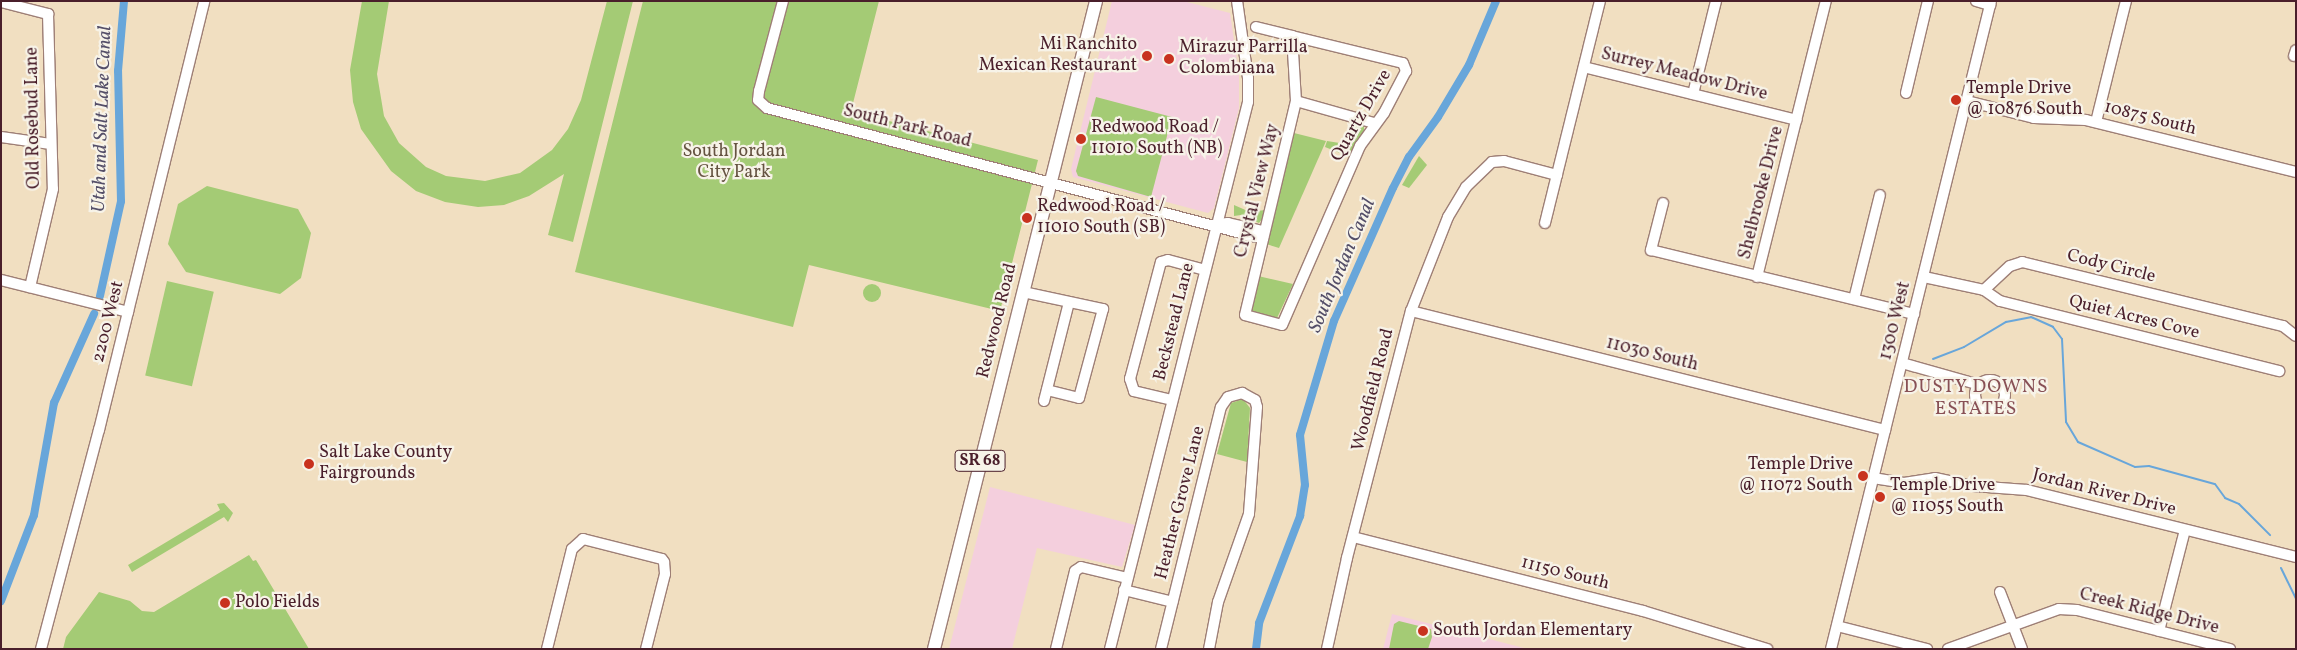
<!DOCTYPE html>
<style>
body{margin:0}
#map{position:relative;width:2297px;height:650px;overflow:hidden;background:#f1dfc1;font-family:Vollkorn,serif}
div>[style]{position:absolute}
.built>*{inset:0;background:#f4cfdd}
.green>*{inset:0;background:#a4cb75;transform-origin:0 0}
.round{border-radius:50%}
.stream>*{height:2px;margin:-1px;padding:0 1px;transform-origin:1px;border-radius:1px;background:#68a6da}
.canal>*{height:8px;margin:-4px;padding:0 4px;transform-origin:4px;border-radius:4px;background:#68a6da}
.roads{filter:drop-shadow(1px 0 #9e7f76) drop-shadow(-1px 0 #9e7f76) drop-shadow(0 1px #9e7f76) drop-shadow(0 -1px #9e7f76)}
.minor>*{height:10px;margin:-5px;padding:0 5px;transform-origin:5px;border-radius:5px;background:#fff}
.minor>.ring{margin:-5px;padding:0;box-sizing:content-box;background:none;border:10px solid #fff;border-radius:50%}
.major>*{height:12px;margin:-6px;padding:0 6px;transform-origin:6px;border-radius:6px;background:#fff}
.dots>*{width:14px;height:14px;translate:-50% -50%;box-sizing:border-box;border:2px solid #f7f3e8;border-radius:50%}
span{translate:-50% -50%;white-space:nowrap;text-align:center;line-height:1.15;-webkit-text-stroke:4.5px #f7f3e8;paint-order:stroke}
.shield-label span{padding:1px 4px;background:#f7f3e8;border:1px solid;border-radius:4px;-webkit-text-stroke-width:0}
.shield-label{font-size:16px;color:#4a1f2b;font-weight:700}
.poi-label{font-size:18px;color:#4a1f2b}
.right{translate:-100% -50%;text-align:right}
.left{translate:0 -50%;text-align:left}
.street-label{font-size:18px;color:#4a1f2b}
.park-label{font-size:18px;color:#655341}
.water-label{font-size:19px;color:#544e68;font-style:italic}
.neighbourhood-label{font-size:19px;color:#885055;letter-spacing:1px}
.frame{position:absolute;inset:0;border:2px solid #4a1f2b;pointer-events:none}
</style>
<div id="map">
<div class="built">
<i style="clip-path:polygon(1112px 1px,1183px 1px,1230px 13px,1239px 75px,1239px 108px,1214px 208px,1208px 213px,1073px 177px,1071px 169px)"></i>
<i style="clip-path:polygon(990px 487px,1135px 525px,1122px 567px,1037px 548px,1012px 649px,949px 649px)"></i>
<i style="clip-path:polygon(1392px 614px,1528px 649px,1383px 649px)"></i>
</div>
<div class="green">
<i style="clip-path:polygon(362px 1px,389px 1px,377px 74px,384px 116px,399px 143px,426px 167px,446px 176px,485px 181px,520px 173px,552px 150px,568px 129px,581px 100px,607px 1px,633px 1px,573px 242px,548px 235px,564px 174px,529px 196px,504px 205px,478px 207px,445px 202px,416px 191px,391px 171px,361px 129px,353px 102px,350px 70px)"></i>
<i style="clip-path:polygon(643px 1px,879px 1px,851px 111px,1038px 160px,1000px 311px,809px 265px,793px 327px,575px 272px)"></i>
<i style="clip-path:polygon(1096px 97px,1172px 117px,1151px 197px,1078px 176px,1076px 171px)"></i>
<i style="clip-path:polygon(1355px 120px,1364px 125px,1364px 133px,1350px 157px,1325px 147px,1327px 141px,1346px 144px)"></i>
<i style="clip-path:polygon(1294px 133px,1326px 141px,1279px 248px,1266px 244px)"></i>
<i style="clip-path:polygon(1419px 156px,1427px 165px,1409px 188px,1402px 185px)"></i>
<i style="clip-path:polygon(207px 186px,298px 209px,311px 233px,301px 278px,280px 294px,186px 272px,168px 244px,178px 204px)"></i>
<i style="clip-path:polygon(1234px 205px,1250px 212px,1265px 210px,1263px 218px,1259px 223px,1241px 215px,1234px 216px)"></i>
<i style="clip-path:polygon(1258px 276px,1293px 284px,1277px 318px,1255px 314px,1251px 310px)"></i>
<i style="left:167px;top:281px;width:48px;height:97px;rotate:13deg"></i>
<i class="round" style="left:863px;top:284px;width:18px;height:18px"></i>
<i style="clip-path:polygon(1243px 399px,1250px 408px,1247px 462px,1217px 454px,1231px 403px)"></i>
<i style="clip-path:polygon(224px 503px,233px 513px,228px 522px,224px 517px,132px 572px,128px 565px,220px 510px,217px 504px)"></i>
<i style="clip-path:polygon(249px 555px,253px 561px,256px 560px,309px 649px,63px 649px,66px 637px,99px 592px,130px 601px,142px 611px,154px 612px)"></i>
<i style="clip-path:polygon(1399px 621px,1431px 629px,1432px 637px,1428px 649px,1389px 649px,1394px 624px)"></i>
</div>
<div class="stream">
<i style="left:1933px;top:359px;width:33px;rotate:-21deg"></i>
<i style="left:1964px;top:347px;width:49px;rotate:-30.8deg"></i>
<i style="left:2006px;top:322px;width:25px;rotate:-11deg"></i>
<i style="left:2031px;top:317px;width:24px;rotate:24deg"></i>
<i style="left:2053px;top:327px;width:15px;rotate:53deg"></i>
<i style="left:2062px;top:339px;width:83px;rotate:87.2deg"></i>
<i style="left:2066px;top:422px;width:23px;rotate:59deg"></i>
<i style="left:2078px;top:442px;width:62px;rotate:23.7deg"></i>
<i style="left:2135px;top:467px;width:14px;rotate:-4deg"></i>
<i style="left:2149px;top:466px;width:68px;rotate:15.3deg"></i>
<i style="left:2215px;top:484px;width:17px;rotate:54deg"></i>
<i style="left:2225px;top:498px;width:15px;rotate:23deg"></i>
<i style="left:2239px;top:504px;width:44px;rotate:45deg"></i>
<i style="left:2281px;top:568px;width:34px;rotate:64deg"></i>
</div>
<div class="canal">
<i style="left:100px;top:296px;width:97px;rotate:-77.5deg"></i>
<i style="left:121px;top:201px;width:130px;rotate:-91.3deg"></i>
<i style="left:118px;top:71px;width:70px;rotate:-85.1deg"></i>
<i style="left:1px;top:601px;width:92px;rotate:-69deg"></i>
<i style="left:34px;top:515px;width:114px;rotate:-79.9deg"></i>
<i style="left:54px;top:403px;width:98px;rotate:-65.8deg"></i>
<i style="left:1256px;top:649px;width:26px;rotate:-83deg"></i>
<i style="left:1259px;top:623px;width:115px;rotate:-69deg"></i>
<i style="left:1300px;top:516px;width:31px;rotate:-81deg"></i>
<i style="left:1305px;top:485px;width:50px;rotate:-95.7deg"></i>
<i style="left:1300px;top:435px;width:119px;rotate:-73.4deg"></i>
<i style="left:1334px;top:321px;width:145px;rotate:-66.1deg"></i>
<i style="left:1393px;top:188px;width:35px;rotate:-63deg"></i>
<i style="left:1409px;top:157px;width:49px;rotate:-54.1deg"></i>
<i style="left:1438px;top:117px;width:61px;rotate:-59.2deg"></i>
<i style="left:1469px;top:65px;width:69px;rotate:-67.1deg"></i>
</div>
<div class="roads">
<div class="minor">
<i style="left:783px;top:1px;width:93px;rotate:104.9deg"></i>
<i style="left:759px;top:91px;width:9px;rotate:96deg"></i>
<i style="left:758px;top:100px;width:12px;rotate:42deg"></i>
<i style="left:767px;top:108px;width:513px;rotate:14.79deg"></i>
<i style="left:1976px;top:1px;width:15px;rotate:16deg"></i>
<i style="left:1px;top:2px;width:49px;rotate:14.3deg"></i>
<i style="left:48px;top:14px;width:175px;rotate:88.4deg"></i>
<i style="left:53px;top:189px;width:101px;rotate:103.2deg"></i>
<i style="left:1256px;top:27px;width:37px;rotate:14deg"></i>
<i style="left:1292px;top:36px;width:114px;rotate:13.7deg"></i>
<i style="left:1403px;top:63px;width:9px;rotate:69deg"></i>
<i style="left:1406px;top:71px;width:47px;rotate:117.6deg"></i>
<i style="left:1384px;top:113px;width:41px;rotate:126deg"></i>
<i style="left:1360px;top:146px;width:195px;rotate:113.5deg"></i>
<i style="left:1282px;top:325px;width:38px;rotate:-165deg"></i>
<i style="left:1245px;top:315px;width:220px;rotate:-76.6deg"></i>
<i style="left:1296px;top:101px;width:65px;rotate:-93.5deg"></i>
<i style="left:2294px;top:56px;width:6px;rotate:-72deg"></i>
<i style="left:1584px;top:67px;width:219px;rotate:14deg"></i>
<i style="left:1906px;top:93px;width:95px;rotate:-76.6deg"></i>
<i style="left:1693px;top:94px;width:96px;rotate:-76.1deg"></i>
<i style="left:1296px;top:101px;width:81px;rotate:15.8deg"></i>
<i style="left:1967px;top:101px;width:69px;rotate:14.2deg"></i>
<i style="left:2034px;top:118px;width:52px;rotate:2.2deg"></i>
<i style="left:2086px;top:120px;width:216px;rotate:13.9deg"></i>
<i style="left:2096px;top:122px;width:125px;rotate:-76.1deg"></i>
<i style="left:1px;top:137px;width:50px;rotate:8deg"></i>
<i style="left:1663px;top:203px;width:49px;rotate:104.3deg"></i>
<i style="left:1651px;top:250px;width:271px;rotate:13.7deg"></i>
<i style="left:1545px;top:223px;width:229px;rotate:-76.1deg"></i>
<i style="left:1218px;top:224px;width:10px;rotate:-6deg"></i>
<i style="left:1228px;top:223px;width:37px;rotate:13deg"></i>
<i style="left:1757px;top:277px;width:284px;rotate:-76deg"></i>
<i style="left:1924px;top:277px;width:61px;rotate:12.2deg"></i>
<i style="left:1984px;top:290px;width:35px;rotate:-43deg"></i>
<i style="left:2010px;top:266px;width:13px;rotate:-18deg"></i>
<i style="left:2022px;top:262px;width:269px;rotate:13.8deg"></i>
<i style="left:2283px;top:326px;width:16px;rotate:38deg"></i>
<i style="left:1px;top:280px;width:131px;rotate:14.1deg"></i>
<i style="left:1984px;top:290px;width:19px;rotate:35deg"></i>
<i style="left:2000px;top:301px;width:288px;rotate:14.1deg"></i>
<i style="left:1023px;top:292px;width:82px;rotate:12deg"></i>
<i style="left:1103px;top:309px;width:92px;rotate:105.1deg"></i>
<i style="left:1079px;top:398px;width:33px;rotate:-166deg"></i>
<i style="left:1854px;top:299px;width:107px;rotate:-76deg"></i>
<i style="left:1411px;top:311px;width:489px;rotate:14.1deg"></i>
<i style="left:1902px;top:363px;width:81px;rotate:15.8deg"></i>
<i class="ring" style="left:1975px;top:380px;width:20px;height:20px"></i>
<i style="left:1172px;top:400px;width:39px;rotate:-167deg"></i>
<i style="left:1134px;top:391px;width:13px;rotate:-108deg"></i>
<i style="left:1130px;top:379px;width:121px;rotate:-75.2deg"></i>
<i style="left:1161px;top:262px;width:7px;rotate:-16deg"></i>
<i style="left:1168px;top:260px;width:38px;rotate:15deg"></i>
<i style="left:1044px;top:401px;width:102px;rotate:-75.8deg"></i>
<i style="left:1873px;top:478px;width:31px;rotate:9deg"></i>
<i style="left:1904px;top:483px;width:31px;rotate:-9deg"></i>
<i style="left:1935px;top:478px;width:39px;rotate:12deg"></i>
<i style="left:1973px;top:486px;width:54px;rotate:4.2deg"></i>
<i style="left:2027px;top:490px;width:277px;rotate:14deg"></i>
<i style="left:1353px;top:537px;width:299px;rotate:14.3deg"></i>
<i style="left:1643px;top:611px;width:130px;rotate:17deg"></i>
<i style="left:1124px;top:590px;width:50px;rotate:13.8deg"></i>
<i style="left:2000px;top:592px;width:61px;rotate:68.9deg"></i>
<i style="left:1837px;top:626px;width:93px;rotate:14.3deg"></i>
<i style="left:2159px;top:631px;width:104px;rotate:-75.6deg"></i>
<i style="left:41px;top:649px;width:227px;rotate:-75.2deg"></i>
<i style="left:99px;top:430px;width:442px;rotate:-76.2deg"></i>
<i style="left:547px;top:649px;width:103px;rotate:-76deg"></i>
<i style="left:572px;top:549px;width:15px;rotate:-42deg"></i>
<i style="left:583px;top:539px;width:81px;rotate:14.2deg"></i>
<i style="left:662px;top:559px;width:4px;rotate:56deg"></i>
<i style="left:664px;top:562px;width:12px;rotate:85deg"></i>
<i style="left:665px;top:574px;width:77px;rotate:104.2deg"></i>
<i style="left:1056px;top:649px;width:80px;rotate:-76.3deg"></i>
<i style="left:1075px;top:571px;width:7px;rotate:-34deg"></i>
<i style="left:1081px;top:567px;width:47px;rotate:13.4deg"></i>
<i style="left:1110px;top:649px;width:564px;rotate:-75.84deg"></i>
<i style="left:1248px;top:102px;width:24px;rotate:-90deg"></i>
<i style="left:1248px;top:78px;width:78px;rotate:-98.1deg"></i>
<i style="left:1161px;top:649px;width:249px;rotate:-76.1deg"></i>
<i style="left:1221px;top:407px;width:12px;rotate:-55deg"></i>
<i style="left:1228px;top:397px;width:15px;rotate:-16deg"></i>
<i style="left:1242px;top:393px;width:15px;rotate:28deg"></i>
<i style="left:1255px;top:400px;width:7px;rotate:74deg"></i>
<i style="left:1257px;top:407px;width:107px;rotate:94.3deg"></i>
<i style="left:1249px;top:514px;width:93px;rotate:109.4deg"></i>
<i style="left:1218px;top:602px;width:48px;rotate:100.8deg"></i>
<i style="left:1327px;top:649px;width:93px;rotate:-77.6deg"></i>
<i style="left:1347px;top:558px;width:255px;rotate:-75.5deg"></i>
<i style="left:1411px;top:311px;width:101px;rotate:-68.5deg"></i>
<i style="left:1448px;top:217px;width:35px;rotate:-59deg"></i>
<i style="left:1466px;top:187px;width:36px;rotate:-44deg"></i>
<i style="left:1492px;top:162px;width:12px;rotate:-5deg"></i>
<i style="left:1504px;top:161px;width:55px;rotate:14.8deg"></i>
<i style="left:1831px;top:649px;width:667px;rotate:-76.13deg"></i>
<i style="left:1948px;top:649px;width:118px;rotate:-19.8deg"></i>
<i style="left:2059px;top:609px;width:18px;rotate:3deg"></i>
<i style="left:2077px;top:610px;width:158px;rotate:14.3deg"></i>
</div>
<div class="major">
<i style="left:934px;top:649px;width:668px;rotate:-75.96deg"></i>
</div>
</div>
<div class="dots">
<i style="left:1147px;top:56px;background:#c8321e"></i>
<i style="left:1169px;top:59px;background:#c8321e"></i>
<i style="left:1956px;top:100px;background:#c8321e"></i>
<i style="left:1081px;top:139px;background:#c8321e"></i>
<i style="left:1027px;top:218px;background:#c8321e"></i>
<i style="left:309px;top:464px;background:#c8321e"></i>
<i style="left:1863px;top:476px;background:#c8321e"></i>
<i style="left:1880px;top:497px;background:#c8321e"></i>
<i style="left:225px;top:603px;background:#c8321e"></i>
<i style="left:1423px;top:631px;background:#c8321e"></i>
</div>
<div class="shield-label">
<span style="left:980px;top:461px">SR 68</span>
</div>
<div class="poi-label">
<span class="right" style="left:1137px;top:56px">Mi Ranchito<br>Mexican Restaurant</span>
<span class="left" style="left:1179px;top:59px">Mirazur Parrilla<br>Colombiana</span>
<span class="left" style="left:1966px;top:100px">Temple Drive<br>@ 10876 South</span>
<span class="left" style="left:1091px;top:139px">Redwood Road /<br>11010 South (NB)</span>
<span class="left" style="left:1037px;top:218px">Redwood Road /<br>11010 South (SB)</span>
<span class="left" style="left:319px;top:464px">Salt Lake County<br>Fairgrounds</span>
<span class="right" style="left:1853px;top:476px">Temple Drive<br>@ 11072 South</span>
<span class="left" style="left:1890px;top:497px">Temple Drive<br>@ 11055 South</span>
<span class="left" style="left:235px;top:603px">Polo Fields</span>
<span class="left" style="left:1433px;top:631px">South Jordan Elementary</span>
</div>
<div class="street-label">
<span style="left:1684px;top:75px;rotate:14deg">Surrey Meadow Drive</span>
<span style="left:1362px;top:116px;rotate:-60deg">Quartz Drive</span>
<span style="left:34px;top:118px;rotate:-91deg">Old Rosebud Lane</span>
<span style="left:2150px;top:119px;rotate:14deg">10875 South</span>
<span style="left:907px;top:127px;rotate:14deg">South Park Road</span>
<span style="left:1258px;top:191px;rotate:-76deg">Crystal View Way</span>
<span style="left:1762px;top:193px;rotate:-76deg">Shelbrooke Drive</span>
<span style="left:2111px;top:267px;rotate:14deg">Cody Circle</span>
<span style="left:2134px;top:318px;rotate:14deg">Quiet Acres Cove</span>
<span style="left:998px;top:321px;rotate:-76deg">Redwood Road</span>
<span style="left:1896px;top:321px;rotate:-76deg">1300 West</span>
<span style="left:109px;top:322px;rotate:-76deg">2200 West</span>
<span style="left:1175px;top:322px;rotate:-76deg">Beckstead Lane</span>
<span style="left:1652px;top:355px;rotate:14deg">11030 South</span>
<span style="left:1374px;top:390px;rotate:-76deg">Woodfield Road</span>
<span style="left:2104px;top:493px;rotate:14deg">Jordan River Drive</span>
<span style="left:1181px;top:503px;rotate:-76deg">Heather Grove Lane</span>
<span style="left:1565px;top:574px;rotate:14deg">11150 South</span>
<span style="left:2149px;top:612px;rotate:14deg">Creek Ridge Drive</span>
</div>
<div class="park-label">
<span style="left:734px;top:163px">South Jordan<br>City Park</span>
</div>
<div class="water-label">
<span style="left:103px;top:119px;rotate:-88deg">Utah and Salt Lake Canal</span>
<span style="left:1343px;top:266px;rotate:-67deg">South Jordan Canal</span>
</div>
<div class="neighbourhood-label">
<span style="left:1976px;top:399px">DUSTY DOWNS<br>ESTATES</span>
</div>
<div class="frame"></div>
</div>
